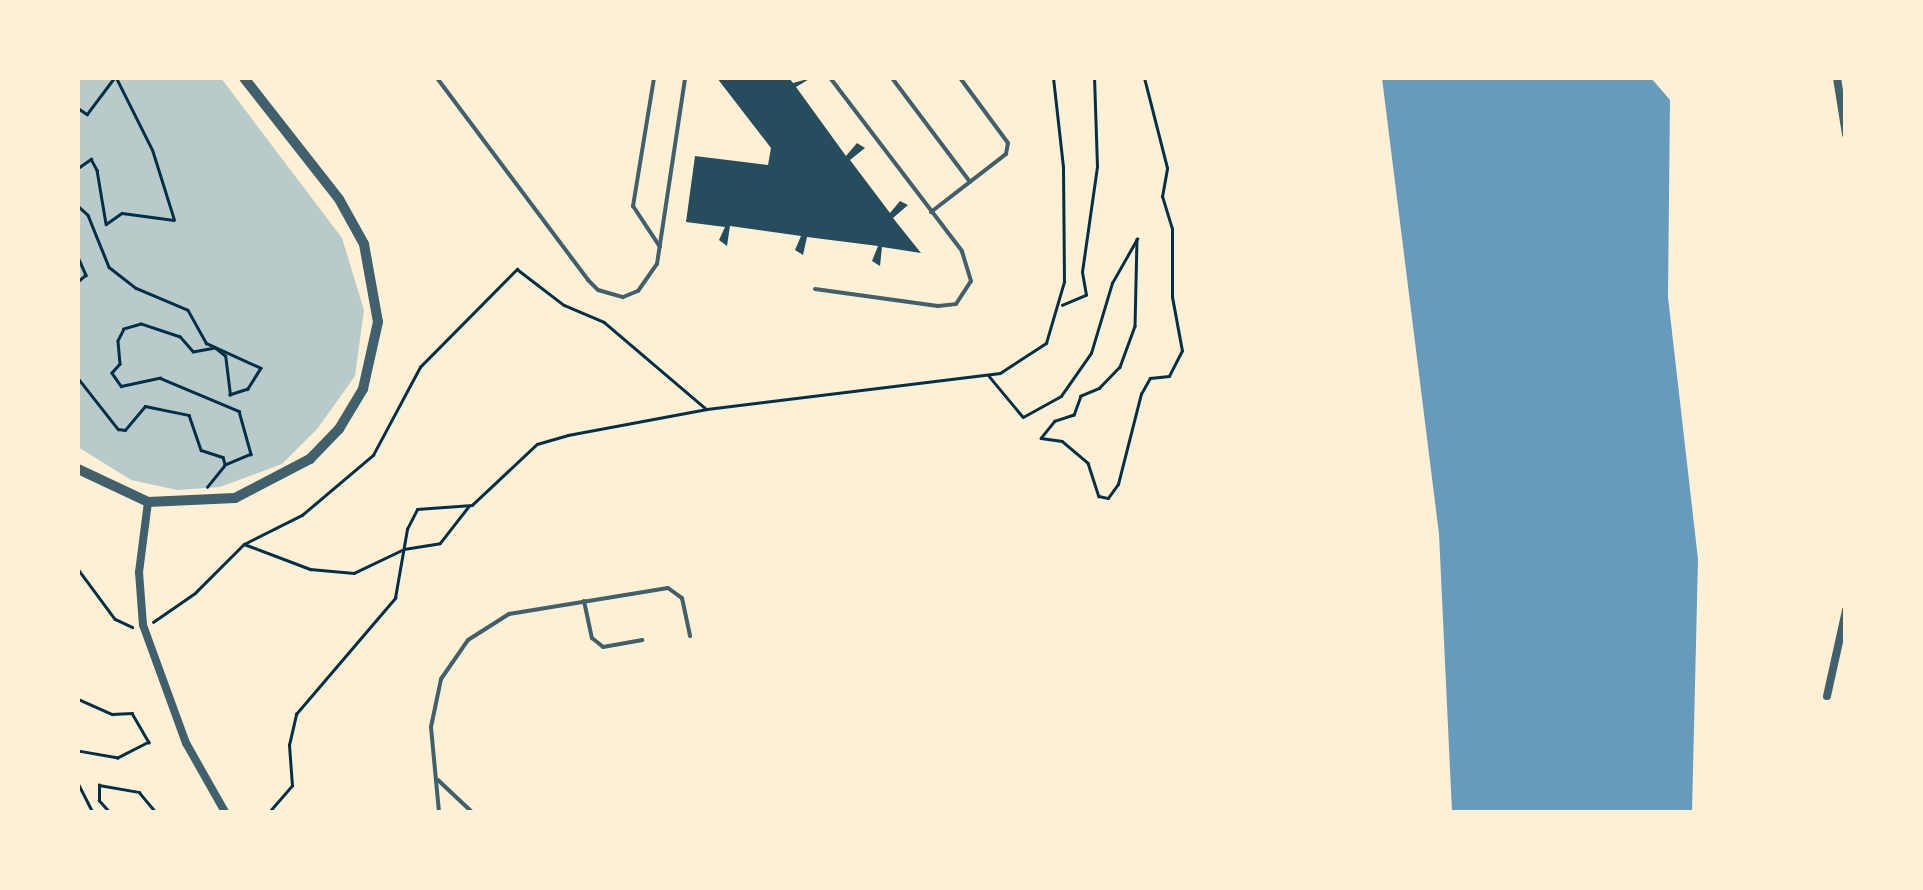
<!DOCTYPE html>
<style>
body{margin:0}
#map{position:relative;width:1923px;height:890px;overflow:hidden;background:#fdf0d5;font-family:Karla,sans-serif}
div>[style]{position:absolute}
.green>*{inset:0;background:#b9caca}
.water>*{inset:0;background:#669bbc}
.building>*{inset:0;background:#264d5e}
.path>*{height:2.5px;margin:-1.25px;padding:0 1.25px;transform-origin:1.25px;border-radius:1.25px;background:#003049}
.service>*{height:4px;margin:-2px;padding:0 2px;transform-origin:2px;border-radius:2px;background:#3f606c}
.minor>*{height:8px;margin:-4px;padding:0 4px;transform-origin:4px;border-radius:4px;background:#3f606c}
.tertiary>*{height:10px;margin:-5px;padding:0 5px;transform-origin:5px;border-radius:5px;background:#3f606c}
span{translate:-50% -50%;white-space:nowrap;text-align:center;line-height:1.15;-webkit-text-stroke:9px #fdf0d5;paint-order:stroke}
.frame{position:absolute;inset:0;border:80px solid #fdf0d5;pointer-events:none}
</style>
<div id="map">
<div class="green">
<i style="clip-path:polygon(78px 78px,221px 78px,342px 238px,364px 310px,355px 376px,318px 428px,282px 464px,220px 487px,177px 490px,131px 480px,78px 447px)"></i>
</div>
<div class="water">
<i style="clip-path:polygon(1382px 78px,1651px 78px,1670px 100px,1668px 297px,1698px 559px,1692px 812px,1452px 812px,1439px 534px)"></i>
</div>
<div class="building">
<i style="clip-path:polygon(717px 78px,789px 78px,793px 83px,811px 78px,796px 87px,846px 156px,857px 143px,865px 148px,850px 160px,890px 213px,900px 201px,908px 205px,893px 218px,921px 253px,882px 247px,880px 266px,872px 261px,878px 246px,807px 237px,803px 255px,795px 250px,801px 236px,730px 226px,727px 246px,719px 240px,725px 227px,686px 222px,695px 156px,768px 165px,771px 148px)"></i>
</div>
<div class="path">
<i style="left:78px;top:108px;width:11px;rotate:34deg"></i>
<i style="left:87px;top:114px;width:45px;rotate:-53.1deg"></i>
<i style="left:78px;top:168px;width:16px;rotate:-35deg"></i>
<i style="left:91px;top:159px;width:13px;rotate:61deg"></i>
<i style="left:97px;top:170px;width:55px;rotate:80.5deg"></i>
<i style="left:106px;top:224px;width:19px;rotate:-35deg"></i>
<i style="left:122px;top:213px;width:52px;rotate:7.7deg"></i>
<i style="left:174px;top:220px;width:73px;rotate:-107.4deg"></i>
<i style="left:152px;top:150px;width:80px;rotate:-116.6deg"></i>
<i style="left:78px;top:206px;width:13px;rotate:42deg"></i>
<i style="left:88px;top:215px;width:56px;rotate:68deg"></i>
<i style="left:109px;top:267px;width:34px;rotate:38deg"></i>
<i style="left:136px;top:288px;width:56px;rotate:22.9deg"></i>
<i style="left:188px;top:310px;width:38px;rotate:61deg"></i>
<i style="left:206px;top:343px;width:60px;rotate:24.4deg"></i>
<i style="left:261px;top:368px;width:25px;rotate:122deg"></i>
<i style="left:248px;top:389px;width:19px;rotate:162deg"></i>
<i style="left:230px;top:395px;width:39px;rotate:-97deg"></i>
<i style="left:225px;top:356px;width:13px;rotate:-141deg"></i>
<i style="left:215px;top:348px;width:22px;rotate:170deg"></i>
<i style="left:193px;top:352px;width:20px;rotate:-131deg"></i>
<i style="left:180px;top:337px;width:41px;rotate:-161.6deg"></i>
<i style="left:141px;top:324px;width:18px;rotate:164deg"></i>
<i style="left:124px;top:329px;width:13px;rotate:117deg"></i>
<i style="left:118px;top:341px;width:23px;rotate:85deg"></i>
<i style="left:120px;top:364px;width:12px;rotate:132deg"></i>
<i style="left:112px;top:373px;width:16px;rotate:55deg"></i>
<i style="left:121px;top:386px;width:40px;rotate:-12deg"></i>
<i style="left:160px;top:378px;width:86px;rotate:22.7deg"></i>
<i style="left:239px;top:411px;width:45px;rotate:74.4deg"></i>
<i style="left:251px;top:454px;width:28px;rotate:157deg"></i>
<i style="left:78px;top:257px;width:20px;rotate:66deg"></i>
<i style="left:86px;top:275px;width:11px;rotate:139deg"></i>
<i style="left:1062px;top:305px;width:26px;rotate:-23deg"></i>
<i style="left:1086px;top:295px;width:23px;rotate:-100deg"></i>
<i style="left:1082px;top:272px;width:106px;rotate:-81.9deg"></i>
<i style="left:1097px;top:167px;width:89px;rotate:-91.9deg"></i>
<i style="left:989px;top:376px;width:53px;rotate:50.3deg"></i>
<i style="left:1023px;top:417px;width:43px;rotate:-28.9deg"></i>
<i style="left:1061px;top:396px;width:52px;rotate:-55.1deg"></i>
<i style="left:1091px;top:353px;width:73px;rotate:-73.3deg"></i>
<i style="left:1112px;top:283px;width:51px;rotate:-60.4deg"></i>
<i style="left:1137px;top:239px;width:87px;rotate:91.3deg"></i>
<i style="left:1135px;top:326px;width:44px;rotate:110.1deg"></i>
<i style="left:1120px;top:367px;width:29px;rotate:134deg"></i>
<i style="left:1100px;top:388px;width:21px;rotate:157deg"></i>
<i style="left:1081px;top:396px;width:20px;rotate:110deg"></i>
<i style="left:1074px;top:415px;width:20px;rotate:162deg"></i>
<i style="left:1055px;top:421px;width:22px;rotate:129deg"></i>
<i style="left:1041px;top:438px;width:21px;rotate:8deg"></i>
<i style="left:1062px;top:441px;width:34px;rotate:40deg"></i>
<i style="left:1088px;top:463px;width:35px;rotate:72deg"></i>
<i style="left:1099px;top:496px;width:9px;rotate:13deg"></i>
<i style="left:1108px;top:498px;width:17px;rotate:-54deg"></i>
<i style="left:1118px;top:484px;width:93px;rotate:-75.7deg"></i>
<i style="left:1141px;top:394px;width:18px;rotate:-61deg"></i>
<i style="left:1150px;top:378px;width:19px;rotate:-6deg"></i>
<i style="left:1169px;top:376px;width:28px;rotate:-63deg"></i>
<i style="left:1182px;top:351px;width:55px;rotate:-100.5deg"></i>
<i style="left:1172px;top:297px;width:68px;rotate:-90deg"></i>
<i style="left:1172px;top:229px;width:34px;rotate:-107deg"></i>
<i style="left:1162px;top:197px;width:29px;rotate:-80deg"></i>
<i style="left:1167px;top:168px;width:93px;rotate:-104.3deg"></i>
<i style="left:78px;top:378px;width:65px;rotate:51.9deg"></i>
<i style="left:118px;top:429px;width:7px;rotate:8deg"></i>
<i style="left:125px;top:430px;width:31px;rotate:-50deg"></i>
<i style="left:145px;top:406px;width:45px;rotate:11.6deg"></i>
<i style="left:189px;top:415px;width:37px;rotate:71deg"></i>
<i style="left:201px;top:450px;width:23px;rotate:18deg"></i>
<i style="left:223px;top:457px;width:7px;rotate:74deg"></i>
<i style="left:207px;top:487px;width:27px;rotate:-51deg"></i>
<i style="left:244px;top:544px;width:65px;rotate:-26.6deg"></i>
<i style="left:302px;top:515px;width:93px;rotate:-40.2deg"></i>
<i style="left:373px;top:455px;width:100px;rotate:-61.9deg"></i>
<i style="left:420px;top:367px;width:138px;rotate:-45.3deg"></i>
<i style="left:517px;top:269px;width:59px;rotate:37.5deg"></i>
<i style="left:564px;top:305px;width:43px;rotate:23deg"></i>
<i style="left:604px;top:322px;width:133px;rotate:40.4deg"></i>
<i style="left:78px;top:569px;width:62px;rotate:53.5deg"></i>
<i style="left:115px;top:619px;width:19px;rotate:25deg"></i>
<i style="left:153px;top:622px;width:51px;rotate:-34.6deg"></i>
<i style="left:195px;top:593px;width:69px;rotate:-45deg"></i>
<i style="left:244px;top:544px;width:71px;rotate:20.7deg"></i>
<i style="left:310px;top:569px;width:44px;rotate:5.2deg"></i>
<i style="left:354px;top:573px;width:55px;rotate:-25.6deg"></i>
<i style="left:404px;top:549px;width:36px;rotate:-9deg"></i>
<i style="left:440px;top:543px;width:46px;rotate:-52.1deg"></i>
<i style="left:78px;top:699px;width:37px;rotate:24deg"></i>
<i style="left:112px;top:714px;width:20px;rotate:-3deg"></i>
<i style="left:132px;top:713px;width:34px;rotate:60deg"></i>
<i style="left:149px;top:742px;width:35px;rotate:153deg"></i>
<i style="left:118px;top:758px;width:41px;rotate:-170.1deg"></i>
<i style="left:78px;top:783px;width:33px;rotate:63deg"></i>
<i style="left:109px;top:812px;width:15px;rotate:-132deg"></i>
<i style="left:99px;top:801px;width:16px;rotate:-90deg"></i>
<i style="left:99px;top:785px;width:41px;rotate:9.9deg"></i>
<i style="left:139px;top:792px;width:26px;rotate:50deg"></i>
<i style="left:269px;top:812px;width:35px;rotate:-49deg"></i>
<i style="left:292px;top:786px;width:41px;rotate:-94.2deg"></i>
<i style="left:289px;top:745px;width:32px;rotate:-77deg"></i>
<i style="left:296px;top:714px;width:153px;rotate:-49.5deg"></i>
<i style="left:395px;top:598px;width:70px;rotate:-80.1deg"></i>
<i style="left:407px;top:529px;width:22px;rotate:-63deg"></i>
<i style="left:417px;top:509px;width:55px;rotate:-4.2deg"></i>
<i style="left:472px;top:505px;width:89px;rotate:-43.2deg"></i>
<i style="left:537px;top:444px;width:32px;rotate:-16deg"></i>
<i style="left:568px;top:435px;width:141px;rotate:-10.6deg"></i>
<i style="left:707px;top:409px;width:295px;rotate:-7deg"></i>
<i style="left:1000px;top:373px;width:55px;rotate:-33.1deg"></i>
<i style="left:1046px;top:343px;width:64px;rotate:-73.6deg"></i>
<i style="left:1064px;top:282px;width:115px;rotate:-90.5deg"></i>
<i style="left:1063px;top:167px;width:90px;rotate:-96.4deg"></i>
</div>
<div class="service">
<i style="left:437px;top:78px;width:252px;rotate:53.2deg"></i>
<i style="left:588px;top:280px;width:14px;rotate:45deg"></i>
<i style="left:598px;top:290px;width:26px;rotate:16deg"></i>
<i style="left:623px;top:297px;width:16px;rotate:-22deg"></i>
<i style="left:638px;top:291px;width:33px;rotate:-55deg"></i>
<i style="left:657px;top:264px;width:188px;rotate:-81.4deg"></i>
<i style="left:654px;top:78px;width:130px;rotate:99.3deg"></i>
<i style="left:633px;top:206px;width:49px;rotate:56.6deg"></i>
<i style="left:892px;top:78px;width:130px;rotate:53.1deg"></i>
<i style="left:931px;top:212px;width:95px;rotate:-37.7deg"></i>
<i style="left:1006px;top:154px;width:11px;rotate:-80deg"></i>
<i style="left:1008px;top:143px;width:81px;rotate:-126.4deg"></i>
<i style="left:815px;top:289px;width:124px;rotate:7.9deg"></i>
<i style="left:938px;top:306px;width:18px;rotate:-6deg"></i>
<i style="left:956px;top:304px;width:27px;rotate:-57deg"></i>
<i style="left:971px;top:281px;width:31px;rotate:-107deg"></i>
<i style="left:962px;top:251px;width:218px;rotate:-127.3deg"></i>
<i style="left:584px;top:601px;width:38px;rotate:78deg"></i>
<i style="left:592px;top:638px;width:14px;rotate:39deg"></i>
<i style="left:603px;top:647px;width:40px;rotate:-10deg"></i>
<i style="left:438px;top:780px;width:47px;rotate:43.3deg"></i>
<i style="left:439px;top:812px;width:85px;rotate:-95.4deg"></i>
<i style="left:431px;top:727px;width:49px;rotate:-78.2deg"></i>
<i style="left:441px;top:679px;width:47px;rotate:-55.3deg"></i>
<i style="left:468px;top:640px;width:49px;rotate:-32.4deg"></i>
<i style="left:509px;top:614px;width:161px;rotate:-9.3deg"></i>
<i style="left:668px;top:588px;width:17px;rotate:36deg"></i>
<i style="left:682px;top:598px;width:39px;rotate:78deg"></i>
</div>
<div class="minor">
<i style="left:1837px;top:78px;width:57px;rotate:80.9deg"></i>
<i style="left:148px;top:502px;width:71px;rotate:97.3deg"></i>
<i style="left:139px;top:572px;width:53px;rotate:85.7deg"></i>
<i style="left:143px;top:625px;width:126px;rotate:70deg"></i>
<i style="left:186px;top:743px;width:79px;rotate:60.5deg"></i>
<i style="left:1827px;top:696px;width:88px;rotate:-77.5deg"></i>
</div>
<div class="tertiary">
<i style="left:78px;top:469px;width:77px;rotate:25.2deg"></i>
<i style="left:148px;top:502px;width:87px;rotate:-2.6deg"></i>
<i style="left:235px;top:498px;width:85px;rotate:-27.5deg"></i>
<i style="left:310px;top:459px;width:42px;rotate:-46deg"></i>
<i style="left:339px;top:429px;width:47px;rotate:-59deg"></i>
<i style="left:363px;top:389px;width:69px;rotate:-77.4deg"></i>
<i style="left:378px;top:322px;width:79px;rotate:-100.2deg"></i>
<i style="left:364px;top:244px;width:51px;rotate:-119.1deg"></i>
<i style="left:339px;top:199px;width:154px;rotate:-128.1deg"></i>
</div>
<div class="frame"></div>
</div>
